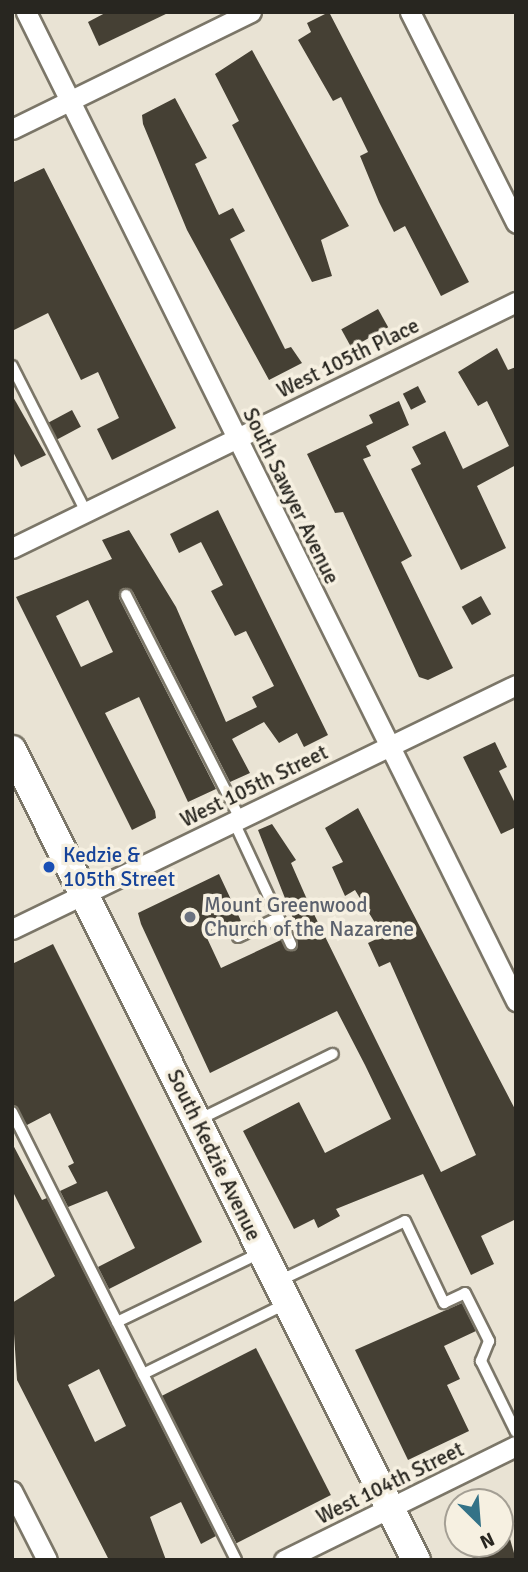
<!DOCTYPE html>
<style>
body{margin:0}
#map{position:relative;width:528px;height:1572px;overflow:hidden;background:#e9e3d4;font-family:Signika,sans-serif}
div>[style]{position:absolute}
.building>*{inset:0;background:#454034;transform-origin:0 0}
.roads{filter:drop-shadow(2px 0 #7b7668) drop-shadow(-2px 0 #7b7668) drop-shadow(0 2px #7b7668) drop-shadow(0 -2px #7b7668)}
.service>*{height:10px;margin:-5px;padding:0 5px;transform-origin:5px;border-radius:5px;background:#fff}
.minor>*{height:19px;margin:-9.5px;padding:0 9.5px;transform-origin:9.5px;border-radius:9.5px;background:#fff}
.secondary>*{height:28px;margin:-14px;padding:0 14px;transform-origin:14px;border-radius:14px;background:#fff}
.dots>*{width:19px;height:19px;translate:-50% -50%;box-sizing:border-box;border:4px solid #f6f0e1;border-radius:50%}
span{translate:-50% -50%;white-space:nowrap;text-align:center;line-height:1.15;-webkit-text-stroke:7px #f6f0e1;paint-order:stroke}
.street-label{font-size:21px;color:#282620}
.transit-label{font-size:21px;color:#164399}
.left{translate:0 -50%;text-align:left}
.worship-label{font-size:21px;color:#5b616d}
.frame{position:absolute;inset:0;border:14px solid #282620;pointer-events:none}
.north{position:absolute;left:444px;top:1488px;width:70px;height:70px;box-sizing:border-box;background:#f6f0e1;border:2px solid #a49f94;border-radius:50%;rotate:155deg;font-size:19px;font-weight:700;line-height:28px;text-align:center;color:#282620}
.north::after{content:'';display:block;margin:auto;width:24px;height:32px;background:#337287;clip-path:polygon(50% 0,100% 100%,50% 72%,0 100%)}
</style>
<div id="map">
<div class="building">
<i style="clip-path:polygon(107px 12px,170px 12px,99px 46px,88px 22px)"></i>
<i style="clip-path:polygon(329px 12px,469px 282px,441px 296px,405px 226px,394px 232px,379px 202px,360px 156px,368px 152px,341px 97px,333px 101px,298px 40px,311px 32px,307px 23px)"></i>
<i style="clip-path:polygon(252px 50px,349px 226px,321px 240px,332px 276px,312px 282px,232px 125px,239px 121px,215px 74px)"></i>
<i style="clip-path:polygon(175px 98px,207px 158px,195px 164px,219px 215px,233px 208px,245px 231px,230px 239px,285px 349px,291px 347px,302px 363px,269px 380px,187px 230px,143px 124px,142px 115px)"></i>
<i style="clip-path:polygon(44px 168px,176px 428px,112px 460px,97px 429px,119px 418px,98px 372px,81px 380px,48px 313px,12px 331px,12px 183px)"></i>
<i style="left:378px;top:309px;width:21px;height:42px;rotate:61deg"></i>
<i style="clip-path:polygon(497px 348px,508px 370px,516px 367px,516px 465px,477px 486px,506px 548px,461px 570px,411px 469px,421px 464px,412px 447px,445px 431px,463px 469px,509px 446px,487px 401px,478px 406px,458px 372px)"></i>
<i style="left:418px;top:386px;width:18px;height:17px;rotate:63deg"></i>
<i style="clip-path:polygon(12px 395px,46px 455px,21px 467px,12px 450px)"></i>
<i style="clip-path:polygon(399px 401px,409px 425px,366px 446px,371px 456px,363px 459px,412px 556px,401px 562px,453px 668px,428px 680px,419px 677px,343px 512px,335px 513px,307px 454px,373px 423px,369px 415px)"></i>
<i style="left:72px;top:410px;width:19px;height:27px;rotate:62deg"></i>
<i style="clip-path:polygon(evenodd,218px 510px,328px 735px,304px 747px,297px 733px,279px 743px,264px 722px,232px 739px,250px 773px,230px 782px,133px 592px,123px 588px,119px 598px,216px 789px,188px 802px,139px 697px,105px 713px,155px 811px,156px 818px,132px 830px,16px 597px,112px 559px,102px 540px,129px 530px,176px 607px,226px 722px,257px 707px,252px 697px,274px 686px,246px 631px,235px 636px,211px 591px,223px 585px,201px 542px,179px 553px,170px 534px,218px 510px,88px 600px,113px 652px,81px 667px,56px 616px,88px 600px)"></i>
<i style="left:481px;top:596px;width:21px;height:22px;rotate:61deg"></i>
<i style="clip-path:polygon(495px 742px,507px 767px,499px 771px,516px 805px,516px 827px,501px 834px,463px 757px)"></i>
<i style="clip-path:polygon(358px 808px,516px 1111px,516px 1219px,481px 1236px,494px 1264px,471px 1275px,423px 1174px,336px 1209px,340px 1216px,318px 1228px,314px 1219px,294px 1229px,243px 1131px,299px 1102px,325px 1153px,391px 1119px,365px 1065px,337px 1011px,210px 1073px,141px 924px,138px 913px,219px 874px,241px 921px,207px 938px,221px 968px,281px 940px,295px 950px,298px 931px,258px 830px,272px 824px,296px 860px,291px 863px,309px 904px,441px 1172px,476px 1155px,390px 962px,379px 967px,368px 943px,383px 936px,355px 890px,345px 896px,332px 867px,343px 862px,325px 828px)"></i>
<i style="clip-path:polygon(53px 944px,202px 1242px,109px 1289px,98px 1267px,135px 1248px,107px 1191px,68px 1207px,60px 1191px,77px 1183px,68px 1166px,74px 1163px,50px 1113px,27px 1125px,12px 1105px,12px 964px)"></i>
<i style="clip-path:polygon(evenodd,12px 1143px,42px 1200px,47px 1198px,216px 1536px,201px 1544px,181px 1502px,150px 1517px,166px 1560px,109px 1560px,17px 1380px,12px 1303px,55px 1276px,12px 1190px,12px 1143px,99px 1369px,126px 1426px,95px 1442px,68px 1385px,99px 1369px)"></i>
<i style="clip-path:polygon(462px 1303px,476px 1331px,444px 1346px,460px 1379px,447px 1385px,469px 1431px,408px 1460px,355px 1350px)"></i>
<i style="left:256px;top:1348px;width:165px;height:106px;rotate:63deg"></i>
<i style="clip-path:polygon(510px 1539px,516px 1560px,468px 1560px)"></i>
</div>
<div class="roads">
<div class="service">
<i style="left:12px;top:366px;width:164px;rotate:63.1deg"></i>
<i style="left:126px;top:595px;width:251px;rotate:63deg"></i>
<i style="left:234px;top:822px;width:135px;rotate:65deg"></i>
<i style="left:238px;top:937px;width:44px;rotate:-25.4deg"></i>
<i style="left:12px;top:1112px;width:501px;rotate:63.43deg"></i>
<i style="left:198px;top:1120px;width:150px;rotate:-26.1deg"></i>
<i style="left:281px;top:1280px;width:137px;rotate:-25.4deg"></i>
<i style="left:405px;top:1221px;width:91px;rotate:64.6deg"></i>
<i style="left:444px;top:1303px;width:23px;rotate:-25deg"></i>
<i style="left:465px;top:1293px;width:54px;rotate:63.4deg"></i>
<i style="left:489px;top:1341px;width:22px;rotate:112deg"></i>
<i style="left:481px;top:1361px;width:79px;rotate:63.8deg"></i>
<i style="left:117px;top:1322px;width:161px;rotate:-25.8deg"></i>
<i style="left:143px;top:1374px;width:161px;rotate:-26.2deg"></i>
</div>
<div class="minor">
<i style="left:26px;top:12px;width:1104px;rotate:63.64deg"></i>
<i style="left:410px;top:12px;width:236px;rotate:63.3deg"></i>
<i style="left:12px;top:129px;width:266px;rotate:-26.1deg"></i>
<i style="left:12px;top:548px;width:561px;rotate:-26.02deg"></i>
<i style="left:12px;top:929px;width:560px;rotate:-25.83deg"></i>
<i style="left:12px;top:1491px;width:77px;rotate:63.1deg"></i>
<i style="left:284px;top:1560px;width:258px;rotate:-26.2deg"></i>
</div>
<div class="secondary">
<i style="left:12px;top:750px;width:905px;rotate:63.49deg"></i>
</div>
</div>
<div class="dots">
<i style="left:49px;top:867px;background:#1a4fb4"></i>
<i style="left:190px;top:917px;background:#6b7280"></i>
</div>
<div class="street-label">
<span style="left:348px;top:358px;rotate:-26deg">West 105th Place</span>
<span style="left:291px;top:496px;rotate:64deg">South Sawyer Avenue</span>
<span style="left:254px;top:786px;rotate:-26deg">West 105th Street</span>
<span style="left:214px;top:1155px;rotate:64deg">South Kedzie Avenue</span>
<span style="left:390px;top:1483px;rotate:-26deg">West 104th Street</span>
</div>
<div class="transit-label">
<span class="left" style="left:63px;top:867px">Kedzie &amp;<br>105th Street</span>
</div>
<div class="worship-label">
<span class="left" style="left:204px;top:917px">Mount Greenwood<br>Church of the Nazarene</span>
</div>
<div class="frame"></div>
<div class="north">N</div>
</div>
